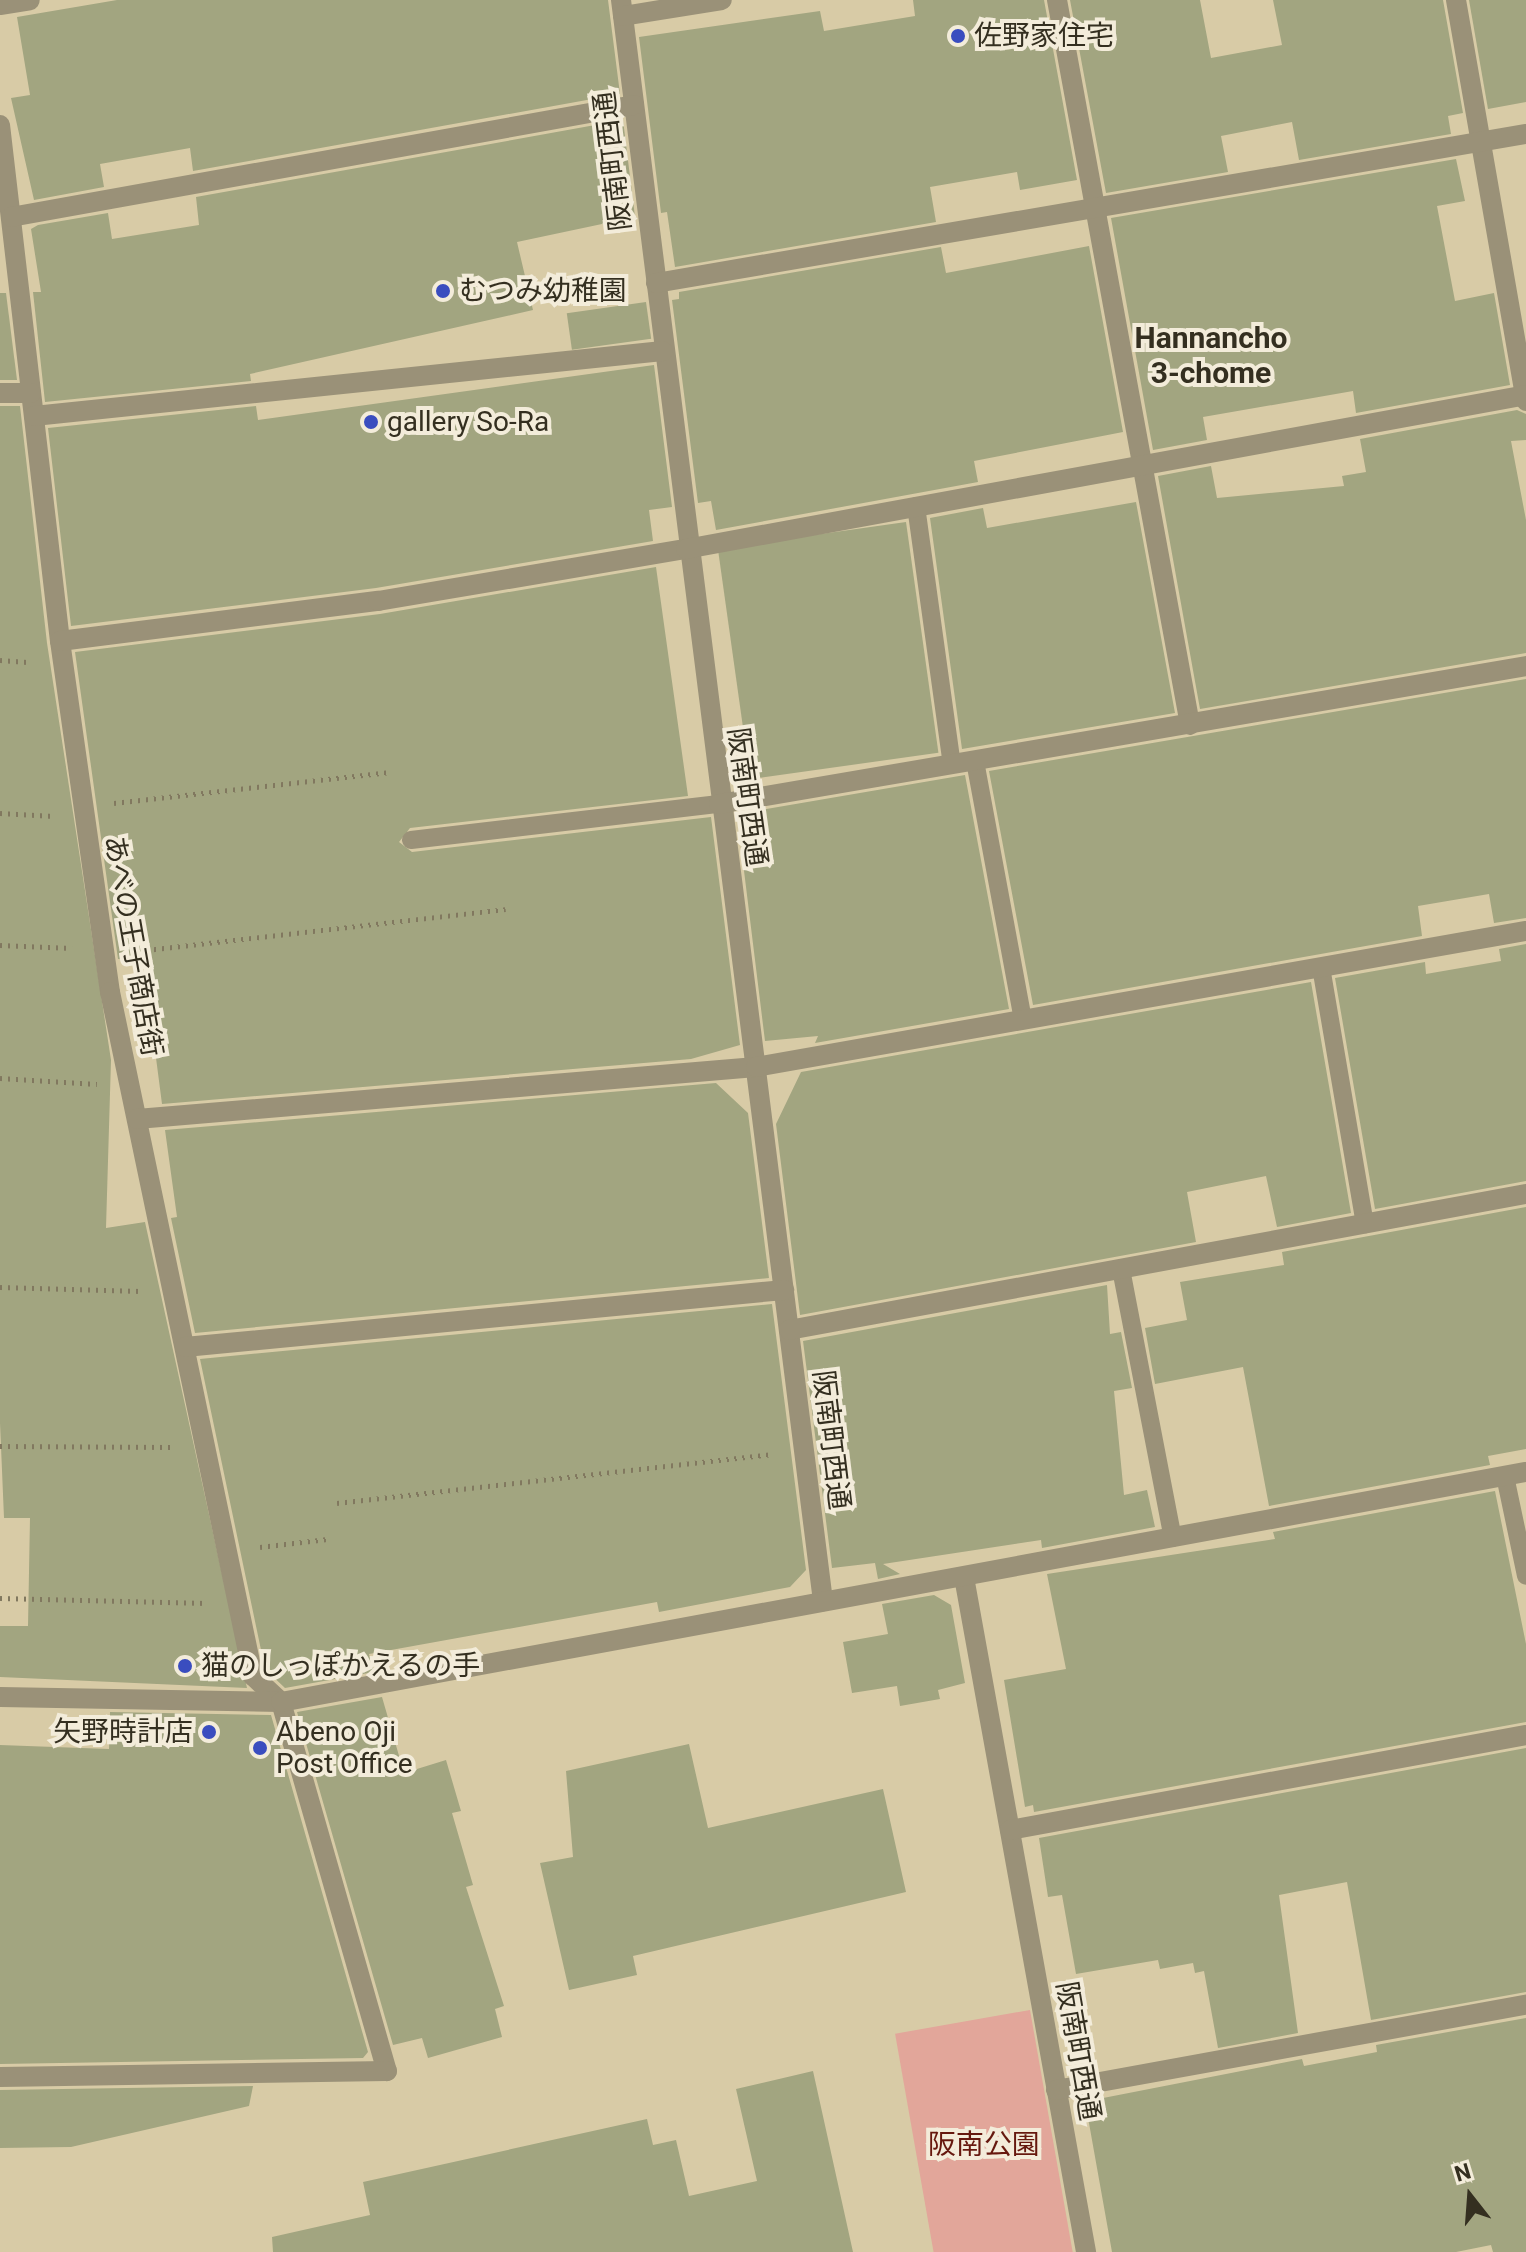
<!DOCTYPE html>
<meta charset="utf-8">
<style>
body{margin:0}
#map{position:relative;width:1526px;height:2252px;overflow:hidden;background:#d8cba6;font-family:Roboto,"Noto Sans JP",sans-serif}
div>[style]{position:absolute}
.green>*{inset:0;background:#e2a69a;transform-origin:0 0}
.building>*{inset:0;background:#a2a580;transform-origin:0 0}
.path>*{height:5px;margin-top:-2.5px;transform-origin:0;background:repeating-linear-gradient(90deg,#81785f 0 2px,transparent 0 8px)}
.lane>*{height:18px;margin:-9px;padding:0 9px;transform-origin:9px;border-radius:9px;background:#9a9178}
.street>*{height:20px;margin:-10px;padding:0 10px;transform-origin:10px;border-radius:10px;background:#9a9178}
.dots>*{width:22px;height:22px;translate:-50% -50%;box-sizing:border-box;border:4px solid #f3ecda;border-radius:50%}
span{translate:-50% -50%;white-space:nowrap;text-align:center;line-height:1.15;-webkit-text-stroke:8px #f3ecda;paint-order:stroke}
.poi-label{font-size:28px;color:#342f20}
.left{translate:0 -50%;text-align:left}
.right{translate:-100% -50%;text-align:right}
.street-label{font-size:28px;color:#342f20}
.park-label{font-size:28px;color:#66180e}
.neighbourhood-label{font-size:30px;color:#342f20;font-weight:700}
.north{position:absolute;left:1430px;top:2156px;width:80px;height:80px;-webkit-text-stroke:6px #f3ecda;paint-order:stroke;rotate:343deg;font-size:22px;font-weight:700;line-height:32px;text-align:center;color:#342f20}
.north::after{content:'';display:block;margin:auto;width:28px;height:36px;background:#342f20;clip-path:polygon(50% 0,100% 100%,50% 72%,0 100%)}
</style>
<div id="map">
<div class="green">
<i style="left:1030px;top:2010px;width:246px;height:137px;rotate:80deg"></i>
</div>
<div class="building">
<i style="clip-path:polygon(117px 0,608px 0,620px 94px,193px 171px,190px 148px,100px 164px,104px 187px,34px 200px,11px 98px,30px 95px,17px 17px)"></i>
<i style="clip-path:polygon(913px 0,1044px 0,1077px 180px,1020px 190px,1017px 172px,930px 187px,936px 222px,675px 267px,667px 212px,661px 213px,639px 37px,820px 11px,824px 31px,915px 16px)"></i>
<i style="clip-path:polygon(1070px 0,1200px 0,1211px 58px,1282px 45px,1273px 0,1443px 0,1463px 113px,1448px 116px,1451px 134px,1299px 160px,1292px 122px,1221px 136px,1228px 172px,1106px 193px)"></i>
<i style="clip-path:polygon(1469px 0,1526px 0,1526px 102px,1488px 109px)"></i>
<i style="clip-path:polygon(623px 120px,635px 217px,517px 242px,533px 310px,250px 374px,251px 381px,45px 402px,33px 292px,41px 292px,31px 229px,38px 225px,108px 213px,112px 239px,199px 225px,196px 197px)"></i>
<i style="clip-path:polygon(1456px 159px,1465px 201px,1437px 206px,1455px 301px,1494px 293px,1510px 385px,1356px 413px,1353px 391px,1203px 417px,1207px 440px,1153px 450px,1111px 218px)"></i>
<i style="clip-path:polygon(1089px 246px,1123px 432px,974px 461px,978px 482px,716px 530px,711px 501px,698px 503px,672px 300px,679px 299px,679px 292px,941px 247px,946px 273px)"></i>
<i style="clip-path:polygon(0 293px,6px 293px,17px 380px,0 380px)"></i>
<i style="left:646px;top:302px;width:37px;height:80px;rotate:82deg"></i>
<i style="clip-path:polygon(654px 365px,672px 507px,649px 510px,653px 541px,376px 588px,71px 626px,48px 428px,256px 406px,258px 420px)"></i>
<i style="clip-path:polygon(0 406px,20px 406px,47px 643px,111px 1060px,106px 1228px,145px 1222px,247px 1688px,0 1677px,0 1626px,28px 1626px,30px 1518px,4px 1518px,0 1423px)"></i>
<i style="clip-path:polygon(1517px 410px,1526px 414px,1526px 440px,1511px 441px,1526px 520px,1526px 653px,1200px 709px,1158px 476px,1211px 466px,1217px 498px,1344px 486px,1342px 476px,1366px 472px,1360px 439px)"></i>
<i style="clip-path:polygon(1136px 502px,1175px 713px,962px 749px,930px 518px,983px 508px,987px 528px)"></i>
<i style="left:906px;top:522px;width:233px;height:190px;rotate:82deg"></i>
<i style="clip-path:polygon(656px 567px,688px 796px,410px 828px,399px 842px,412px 852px,711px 817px,740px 1045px,691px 1059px,162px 1104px,143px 958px,118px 959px,75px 652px,380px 614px)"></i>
<i style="clip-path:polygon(1526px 679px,1526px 918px,1494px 923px,1489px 894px,1418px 906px,1422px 936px,1033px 1005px,989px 771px)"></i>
<i style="clip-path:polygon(965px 775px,1009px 1009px,815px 1043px,818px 1036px,765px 1041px,737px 814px)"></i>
<i style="clip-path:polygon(1526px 944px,1526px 1181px,1375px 1209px,1335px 978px,1425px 962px,1426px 974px,1501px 961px,1499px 949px)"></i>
<i style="clip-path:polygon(1311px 982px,1351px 1213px,1277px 1227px,1266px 1176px,1187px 1192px,1196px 1242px,800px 1315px,776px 1124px,801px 1072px)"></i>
<i style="clip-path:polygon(716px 1083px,748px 1113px,769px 1278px,195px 1333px,171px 1218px,177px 1217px,165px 1130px)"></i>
<i style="clip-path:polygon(1526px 1207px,1526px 1449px,1488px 1456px,1490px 1465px,1269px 1506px,1243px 1367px,1155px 1384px,1145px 1328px,1187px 1320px,1180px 1282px,1284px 1265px,1282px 1252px)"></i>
<i style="clip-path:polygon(1107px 1285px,1110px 1334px,1121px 1332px,1132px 1388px,1114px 1391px,1124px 1495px,1147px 1490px,1155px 1527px,1042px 1548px,1041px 1540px,883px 1564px,900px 1574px,878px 1579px,875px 1563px,832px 1568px,803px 1341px)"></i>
<i style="clip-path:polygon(772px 1304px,806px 1570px,790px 1587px,659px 1612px,657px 1602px,369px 1654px,374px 1672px,285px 1688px,265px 1669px,200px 1359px)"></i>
<i style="clip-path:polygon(1495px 1491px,1526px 1644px,1526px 1722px,1034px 1812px,1033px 1805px,1025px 1807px,1004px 1680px,1066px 1669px,1047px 1574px,1275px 1539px,1273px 1532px)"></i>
<i style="clip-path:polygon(934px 1595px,951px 1605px,965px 1683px,938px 1690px,940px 1699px,900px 1706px,897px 1686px,852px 1693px,843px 1642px,888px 1634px,882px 1604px)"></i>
<i style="clip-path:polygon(382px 1697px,404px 1773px,446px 1760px,461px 1811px,452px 1813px,473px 1885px,466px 1887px,504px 2006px,495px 2009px,502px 2037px,428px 2058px,422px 2038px,393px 2045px,297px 1712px)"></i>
<i style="clip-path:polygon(110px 1712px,271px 1715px,368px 2052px,363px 2058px,0 2064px,0 1745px,109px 1749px)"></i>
<i style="clip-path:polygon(689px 1744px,708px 1828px,883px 1789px,906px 1892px,633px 1956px,637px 1975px,569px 1990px,540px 1863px,573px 1857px,566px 1771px)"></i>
<i style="clip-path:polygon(1526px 1748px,1526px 1992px,1371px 2020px,1347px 1882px,1279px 1895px,1298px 2033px,1218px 2048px,1204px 1971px,1195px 1973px,1193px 1963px,1160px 1969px,1158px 1960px,1076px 1974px,1062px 1895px,1048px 1897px,1039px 1838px)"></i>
<i style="clip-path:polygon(1526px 2018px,1526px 2252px,1493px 2252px,1491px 2245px,1456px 2252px,1112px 2252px,1087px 2112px,1098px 2099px,1302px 2059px,1304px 2066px,1377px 2052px,1376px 2045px)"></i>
<i style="clip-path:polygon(813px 2071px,853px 2252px,273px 2252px,272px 2237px,370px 2215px,363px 2182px,647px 2119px,653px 2145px,676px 2140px,689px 2196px,757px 2181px,736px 2089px)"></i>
<i style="clip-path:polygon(253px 2086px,249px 2106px,71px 2147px,0 2148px,0 2090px)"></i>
</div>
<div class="path">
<i style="left:0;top:660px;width:31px;rotate:4deg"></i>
<i style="left:114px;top:803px;width:278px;rotate:-6.4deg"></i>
<i style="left:0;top:813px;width:54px;rotate:3.2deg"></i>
<i style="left:0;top:945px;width:72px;rotate:2.4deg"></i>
<i style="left:138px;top:951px;width:370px;rotate:-6.5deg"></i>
<i style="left:0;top:1078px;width:97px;rotate:3.5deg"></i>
<i style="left:0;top:1287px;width:141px;rotate:1.6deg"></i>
<i style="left:0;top:1446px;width:171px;rotate:0.3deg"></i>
<i style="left:337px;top:1503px;width:439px;rotate:-6.4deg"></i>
<i style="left:260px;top:1547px;width:68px;rotate:-6.7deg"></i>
<i style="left:0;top:1598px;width:207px;rotate:1.4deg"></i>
</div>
<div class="lane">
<i style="left:916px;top:506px;width:261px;rotate:82.1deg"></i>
<i style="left:975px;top:761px;width:262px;rotate:79.5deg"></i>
<i style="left:411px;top:840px;width:310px;rotate:-6.7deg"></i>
<i style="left:1321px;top:967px;width:261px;rotate:80.3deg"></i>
<i style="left:1121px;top:1269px;width:274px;rotate:79.1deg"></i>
<i style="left:1505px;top:1476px;width:102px;rotate:78.1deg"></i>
</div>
<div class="street">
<i style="left:621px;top:0;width:1614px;rotate:82.81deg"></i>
<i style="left:1057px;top:0;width:737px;rotate:79.6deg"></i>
<i style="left:1456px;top:0;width:407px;rotate:80.1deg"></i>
<i style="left:0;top:5px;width:30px;rotate:-9deg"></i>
<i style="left:623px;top:16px;width:100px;rotate:-9.2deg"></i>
<i style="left:0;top:125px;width:519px;rotate:83.37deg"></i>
<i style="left:60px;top:641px;width:355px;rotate:81.9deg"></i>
<i style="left:110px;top:992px;width:699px;rotate:78.19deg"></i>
<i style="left:253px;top:1676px;width:38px;rotate:43deg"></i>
<i style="left:281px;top:1702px;width:384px;rotate:74deg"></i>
<i style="left:387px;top:2071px;width:387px;rotate:179.1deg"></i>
<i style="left:11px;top:217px;width:633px;rotate:-10.19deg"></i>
<i style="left:656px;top:283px;width:883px;rotate:-9.72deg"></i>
<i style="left:0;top:393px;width:31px"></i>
<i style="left:34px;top:416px;width:632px;rotate:-5.9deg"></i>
<i style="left:60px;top:641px;width:321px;rotate:-7.2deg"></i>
<i style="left:378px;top:601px;width:312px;rotate:-9.6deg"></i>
<i style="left:686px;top:549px;width:854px;rotate:-10.39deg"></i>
<i style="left:719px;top:804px;width:819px;rotate:-9.7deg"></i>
<i style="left:137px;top:1119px;width:621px;rotate:-4.8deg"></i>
<i style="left:756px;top:1067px;width:782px;rotate:-10.02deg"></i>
<i style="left:789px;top:1330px;width:749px;rotate:-10.46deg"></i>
<i style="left:185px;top:1347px;width:602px;rotate:-5.44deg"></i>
<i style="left:964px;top:1577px;width:686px;rotate:79.75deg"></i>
<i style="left:0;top:1697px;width:281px;rotate:1deg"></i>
<i style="left:281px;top:1702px;width:1266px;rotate:-10.47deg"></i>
<i style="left:1010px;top:1830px;width:525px;rotate:-10.43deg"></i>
<i style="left:1056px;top:2090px;width:478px;rotate:-10.3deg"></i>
</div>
<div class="dots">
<i style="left:958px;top:36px;background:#3a4dbf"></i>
<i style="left:443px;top:291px;background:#3a4dbf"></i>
<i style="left:371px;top:422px;background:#3a4dbf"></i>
<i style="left:185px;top:1666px;background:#3a4dbf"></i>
<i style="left:209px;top:1732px;background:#3a4dbf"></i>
<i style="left:260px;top:1748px;background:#3a4dbf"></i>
</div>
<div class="poi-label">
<span class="left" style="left:974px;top:36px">佐野家住宅</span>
<span class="left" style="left:459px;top:291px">むつみ幼稚園</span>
<span class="left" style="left:387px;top:422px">gallery So-Ra</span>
<span class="left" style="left:201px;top:1666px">猫のしっぽかえるの手</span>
<span class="right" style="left:193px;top:1732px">矢野時計店</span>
<span class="left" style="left:276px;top:1748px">Abeno Oji<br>Post Office</span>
</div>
<div class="street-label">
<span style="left:613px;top:161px;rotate:-97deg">阪南町西通</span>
<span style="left:747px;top:797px;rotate:82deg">阪南町西通</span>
<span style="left:133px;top:946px;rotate:80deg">あべの王子商店街</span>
<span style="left:831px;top:1440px;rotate:83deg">阪南町西通</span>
<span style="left:1078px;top:2051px;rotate:80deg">阪南町西通</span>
</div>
<div class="park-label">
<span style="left:984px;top:2145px">阪南公園</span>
</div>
<div class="neighbourhood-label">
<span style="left:1211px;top:355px">Hannancho<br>3-chome</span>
</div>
<div class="north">N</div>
</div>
